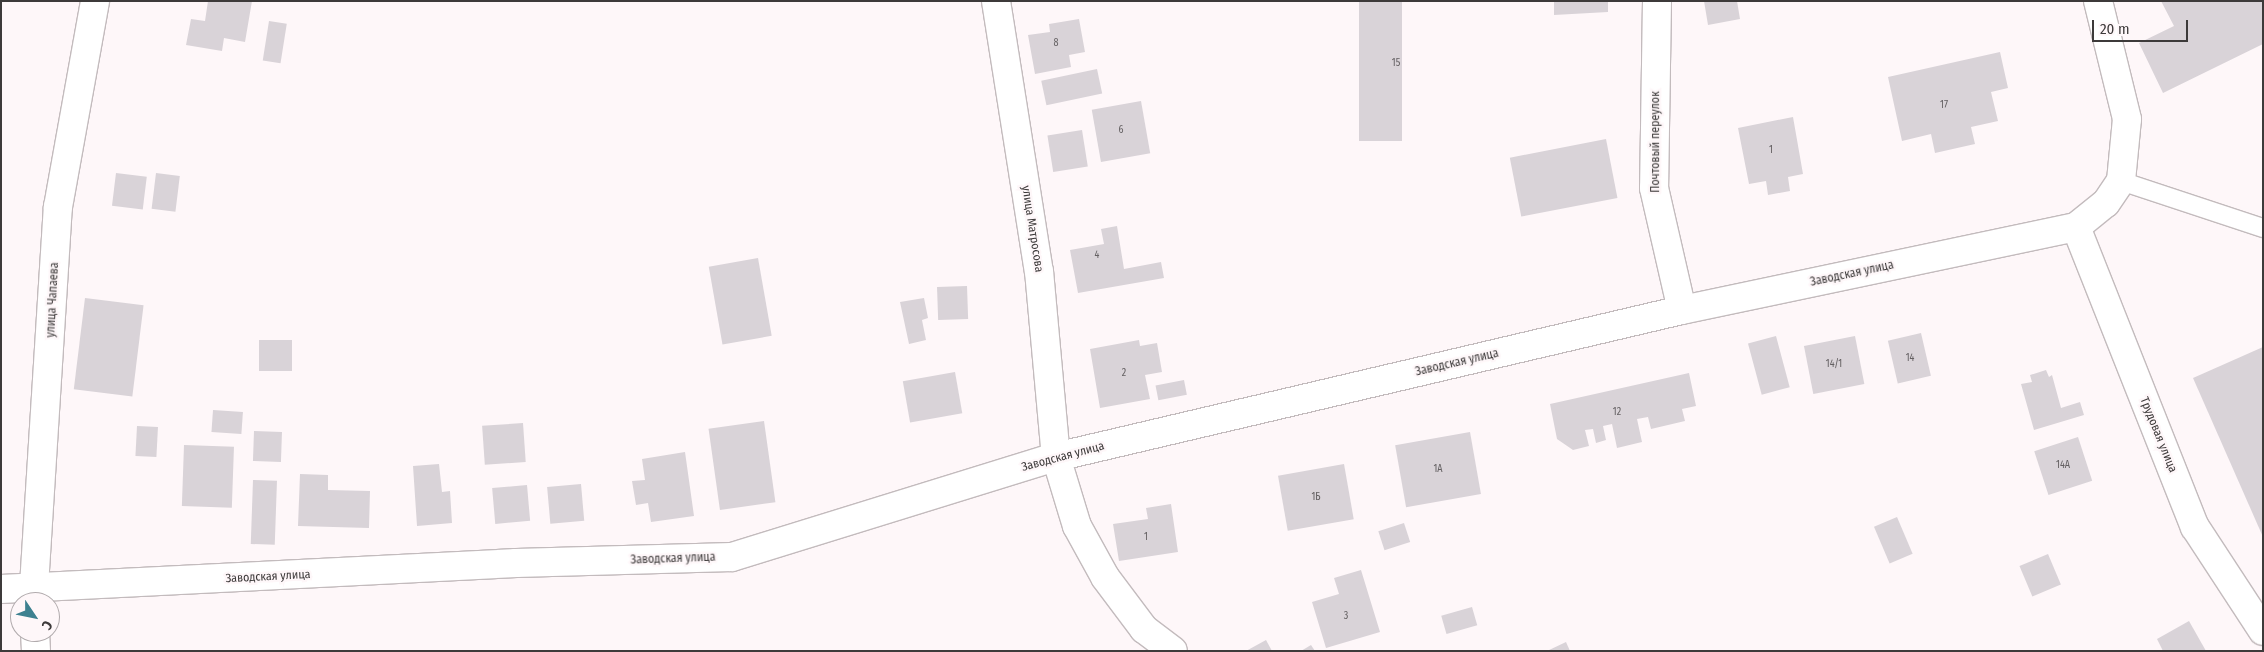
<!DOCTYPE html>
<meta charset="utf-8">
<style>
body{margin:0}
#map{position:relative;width:2264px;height:652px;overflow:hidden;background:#fef7f9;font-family:"Fira Sans Condensed",sans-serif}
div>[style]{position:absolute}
.building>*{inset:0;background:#d9d3d8;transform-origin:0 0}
.roads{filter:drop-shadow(1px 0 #c3bbbd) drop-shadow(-1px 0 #c3bbbd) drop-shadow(0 1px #c3bbbd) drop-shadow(0 -1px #c3bbbd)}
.lane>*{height:18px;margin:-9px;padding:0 9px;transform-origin:9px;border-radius:9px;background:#fff}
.street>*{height:28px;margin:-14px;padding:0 14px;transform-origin:14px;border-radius:14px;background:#fff}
.secondary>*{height:28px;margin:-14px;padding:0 14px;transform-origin:14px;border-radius:14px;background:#fff}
span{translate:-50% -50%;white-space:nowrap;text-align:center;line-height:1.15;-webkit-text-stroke:4.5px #fef7f9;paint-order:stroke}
.number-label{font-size:10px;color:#646062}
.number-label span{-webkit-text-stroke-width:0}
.street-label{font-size:12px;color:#3d3a3a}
.frame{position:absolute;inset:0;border:2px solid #3d3a3a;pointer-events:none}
.north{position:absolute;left:10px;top:592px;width:50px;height:50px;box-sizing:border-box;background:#fef7f9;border:1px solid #b1abad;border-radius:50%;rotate:124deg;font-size:14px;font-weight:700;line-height:20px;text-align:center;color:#3d3a3a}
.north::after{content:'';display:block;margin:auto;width:18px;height:22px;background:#3d8190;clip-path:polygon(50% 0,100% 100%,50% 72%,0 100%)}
.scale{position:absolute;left:2092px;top:20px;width:96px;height:22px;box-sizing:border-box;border:2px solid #3d3a3a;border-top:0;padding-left:6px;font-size:15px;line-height:18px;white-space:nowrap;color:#3d3a3a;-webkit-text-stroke:4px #fef7f9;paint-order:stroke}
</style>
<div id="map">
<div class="building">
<i style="clip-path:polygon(208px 1px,252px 1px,245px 42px,224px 38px,222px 51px,186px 45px,191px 19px,205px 21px)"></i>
<i style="left:1359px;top:1px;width:43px;height:140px"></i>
<i style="clip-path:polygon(1554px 1px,1608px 1px,1608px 12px,1554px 15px)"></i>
<i style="clip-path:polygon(1704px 1px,1737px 1px,1740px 19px,1708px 25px)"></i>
<i style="clip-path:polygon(2161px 1px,2263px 1px,2263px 44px,2163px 93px,2139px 43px,2174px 26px)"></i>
<i style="clip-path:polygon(1079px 19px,1085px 52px,1069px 55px,1071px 67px,1035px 74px,1028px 35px,1050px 32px,1049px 24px)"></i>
<i style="left:269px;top:21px;width:18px;height:40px;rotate:9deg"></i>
<i style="clip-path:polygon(2000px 52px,2008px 88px,1991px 92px,1998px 121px,1971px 127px,1975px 144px,1935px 153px,1931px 134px,1902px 141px,1888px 77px)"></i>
<i style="left:1097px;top:69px;width:25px;height:57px;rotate:78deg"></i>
<i style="left:1141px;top:101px;width:53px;height:50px;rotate:80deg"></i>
<i style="clip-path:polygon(1793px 117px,1803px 174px,1788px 177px,1790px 191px,1768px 195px,1766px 181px,1749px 184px,1738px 128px)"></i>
<i style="left:1082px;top:130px;width:37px;height:35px;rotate:81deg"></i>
<i style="left:1606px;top:139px;width:60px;height:98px;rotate:79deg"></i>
<i style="left:116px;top:173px;width:31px;height:33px;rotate:7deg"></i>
<i style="left:156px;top:173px;width:24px;height:36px;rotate:7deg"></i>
<i style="clip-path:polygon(1117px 226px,1124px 269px,1161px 262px,1164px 278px,1078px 293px,1070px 250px,1104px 244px,1101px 229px)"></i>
<i style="left:758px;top:258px;width:79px;height:50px;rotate:80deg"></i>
<i style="left:967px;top:286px;width:33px;height:30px;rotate:88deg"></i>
<i style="left:85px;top:298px;width:59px;height:92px;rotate:7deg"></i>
<i style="clip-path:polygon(924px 298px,928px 318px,922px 320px,926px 340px,909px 344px,900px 302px)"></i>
<i style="left:1921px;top:333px;width:44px;height:34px;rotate:77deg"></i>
<i style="left:1776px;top:336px;width:53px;height:29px;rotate:75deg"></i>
<i style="left:1855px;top:336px;width:49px;height:52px;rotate:79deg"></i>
<i style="left:259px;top:340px;width:33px;height:31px"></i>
<i style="clip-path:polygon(1139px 340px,1140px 346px,1157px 343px,1162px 372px,1145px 375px,1150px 399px,1100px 408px,1090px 349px)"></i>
<i style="clip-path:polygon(2263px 347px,2263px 537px,2193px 378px)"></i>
<i style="clip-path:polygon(2046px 370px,2049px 377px,2052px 375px,2061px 408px,2080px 402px,2084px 415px,2034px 430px,2021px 384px,2032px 382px,2030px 375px)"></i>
<i style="left:955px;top:372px;width:42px;height:53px;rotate:80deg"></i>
<i style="clip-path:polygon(1689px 373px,1696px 406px,1682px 409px,1685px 421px,1651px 429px,1648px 417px,1637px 419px,1642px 442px,1617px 448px,1612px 424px,1603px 426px,1606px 440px,1596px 443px,1593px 429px,1585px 430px,1589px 446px,1573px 450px,1557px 439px,1550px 404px)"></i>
<i style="left:1184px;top:380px;width:15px;height:29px;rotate:79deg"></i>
<i style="left:213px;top:410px;width:30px;height:22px;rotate:4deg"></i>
<i style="left:764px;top:421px;width:82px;height:56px;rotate:82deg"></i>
<i style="left:523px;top:423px;width:39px;height:41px;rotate:86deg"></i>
<i style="left:137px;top:426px;width:21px;height:30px;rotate:3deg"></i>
<i style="left:254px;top:431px;width:28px;height:30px;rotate:2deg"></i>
<i style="left:1470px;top:432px;width:63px;height:76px;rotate:80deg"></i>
<i style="left:2078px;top:437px;width:46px;height:46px;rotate:72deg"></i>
<i style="left:184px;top:445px;width:50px;height:61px;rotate:2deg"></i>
<i style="clip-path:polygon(685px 452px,694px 516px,651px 522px,648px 503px,636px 505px,632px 481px,645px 480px,642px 459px)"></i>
<i style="clip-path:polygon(439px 464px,442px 492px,450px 491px,452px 523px,417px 526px,413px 466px)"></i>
<i style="left:1344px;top:464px;width:56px;height:67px;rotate:80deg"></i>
<i style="clip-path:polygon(300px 474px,328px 475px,328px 490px,370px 491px,369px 528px,298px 526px)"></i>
<i style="left:253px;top:480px;width:24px;height:64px;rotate:2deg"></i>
<i style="left:581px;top:484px;width:37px;height:34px;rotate:85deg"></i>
<i style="left:527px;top:485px;width:36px;height:35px;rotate:85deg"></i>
<i style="clip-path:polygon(1171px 504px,1178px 552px,1119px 561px,1113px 524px,1148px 519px,1146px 508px)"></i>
<i style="left:1897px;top:517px;width:40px;height:25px;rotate:67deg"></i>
<i style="left:1404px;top:523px;width:20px;height:27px;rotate:72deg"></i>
<i style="left:2048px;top:554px;width:33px;height:31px;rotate:67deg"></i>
<i style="clip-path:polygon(1361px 570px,1380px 632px,1326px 648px,1312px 602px,1339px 594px,1334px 578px)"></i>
<i style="left:1472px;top:607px;width:19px;height:32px;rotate:74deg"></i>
<i style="clip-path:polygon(2189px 621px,2206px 651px,2163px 651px,2157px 639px)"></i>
<i style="clip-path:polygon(1266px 640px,1272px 651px,1246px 651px)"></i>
<i style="clip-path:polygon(1566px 642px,1570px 651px,1547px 651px)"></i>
<i style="clip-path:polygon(1311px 645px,1315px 651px,1301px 651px)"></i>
</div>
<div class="roads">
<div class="lane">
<i style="left:2121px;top:181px;width:150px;rotate:18.3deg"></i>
</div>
<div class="street">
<i style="left:996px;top:1px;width:273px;rotate:81deg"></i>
<i style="left:1039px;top:271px;width:187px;rotate:84.8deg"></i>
<i style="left:1056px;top:457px;width:72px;rotate:73.1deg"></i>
<i style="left:1077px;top:526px;width:58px;rotate:61.2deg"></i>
<i style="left:1105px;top:577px;width:65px;rotate:53.1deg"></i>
<i style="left:1144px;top:629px;width:36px;rotate:37deg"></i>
<i style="left:1657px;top:1px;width:187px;rotate:90.9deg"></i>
<i style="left:1654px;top:188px;width:125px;rotate:77.1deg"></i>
<i style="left:2076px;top:227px;width:323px;rotate:68.4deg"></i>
<i style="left:2195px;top:527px;width:124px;rotate:56.8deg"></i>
<i style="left:33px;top:602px;width:396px;rotate:-86.4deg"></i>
<i style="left:58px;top:207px;width:209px;rotate:-79.8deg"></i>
<i style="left:35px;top:632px;width:19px;rotate:87deg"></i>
</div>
<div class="secondary">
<i style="left:1px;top:589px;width:516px;rotate:-2.89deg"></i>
<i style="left:516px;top:563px;width:216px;rotate:-1.6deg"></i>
<i style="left:732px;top:557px;width:339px;rotate:-17.2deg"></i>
<i style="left:1056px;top:457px;width:643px;rotate:-13.22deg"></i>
<i style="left:1682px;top:310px;width:403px;rotate:-11.9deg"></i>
<i style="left:2076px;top:227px;width:38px;rotate:-39deg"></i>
<i style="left:2106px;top:203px;width:27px;rotate:-56deg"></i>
<i style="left:2121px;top:181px;width:62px;rotate:-84.5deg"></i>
<i style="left:2127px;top:119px;width:122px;rotate:-103.8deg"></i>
</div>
</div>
<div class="number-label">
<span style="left:1056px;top:44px">8</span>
<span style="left:1396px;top:64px">15</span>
<span style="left:1944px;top:106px">17</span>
<span style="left:1121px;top:131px">6</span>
<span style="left:1771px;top:151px">1</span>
<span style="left:1097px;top:256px">4</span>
<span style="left:1910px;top:359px">14</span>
<span style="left:1834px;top:365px">14/1</span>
<span style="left:1124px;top:374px">2</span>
<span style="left:1617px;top:413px">12</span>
<span style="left:2063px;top:466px">14А</span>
<span style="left:1438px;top:470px">1А</span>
<span style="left:1316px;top:498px">1Б</span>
<span style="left:1146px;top:538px">1</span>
<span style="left:1346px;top:617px">3</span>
</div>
<div class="street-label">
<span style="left:1656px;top:142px;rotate:-90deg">Почтовый переулок</span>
<span style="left:1032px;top:229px;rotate:81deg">улица Матросова</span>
<span style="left:1852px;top:274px;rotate:-12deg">Заводская улица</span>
<span style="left:53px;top:300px;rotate:-87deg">улица Чапаева</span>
<span style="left:1457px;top:363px;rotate:-13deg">Заводская улица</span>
<span style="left:2158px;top:435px;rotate:68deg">Трудовая улица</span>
<span style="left:1063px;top:457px;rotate:-15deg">Заводская улица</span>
<span style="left:673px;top:559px;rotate:-2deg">Заводская улица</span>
<span style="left:268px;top:577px;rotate:-3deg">Заводская улица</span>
</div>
<div class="frame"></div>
<div class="north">С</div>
<div class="scale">20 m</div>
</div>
